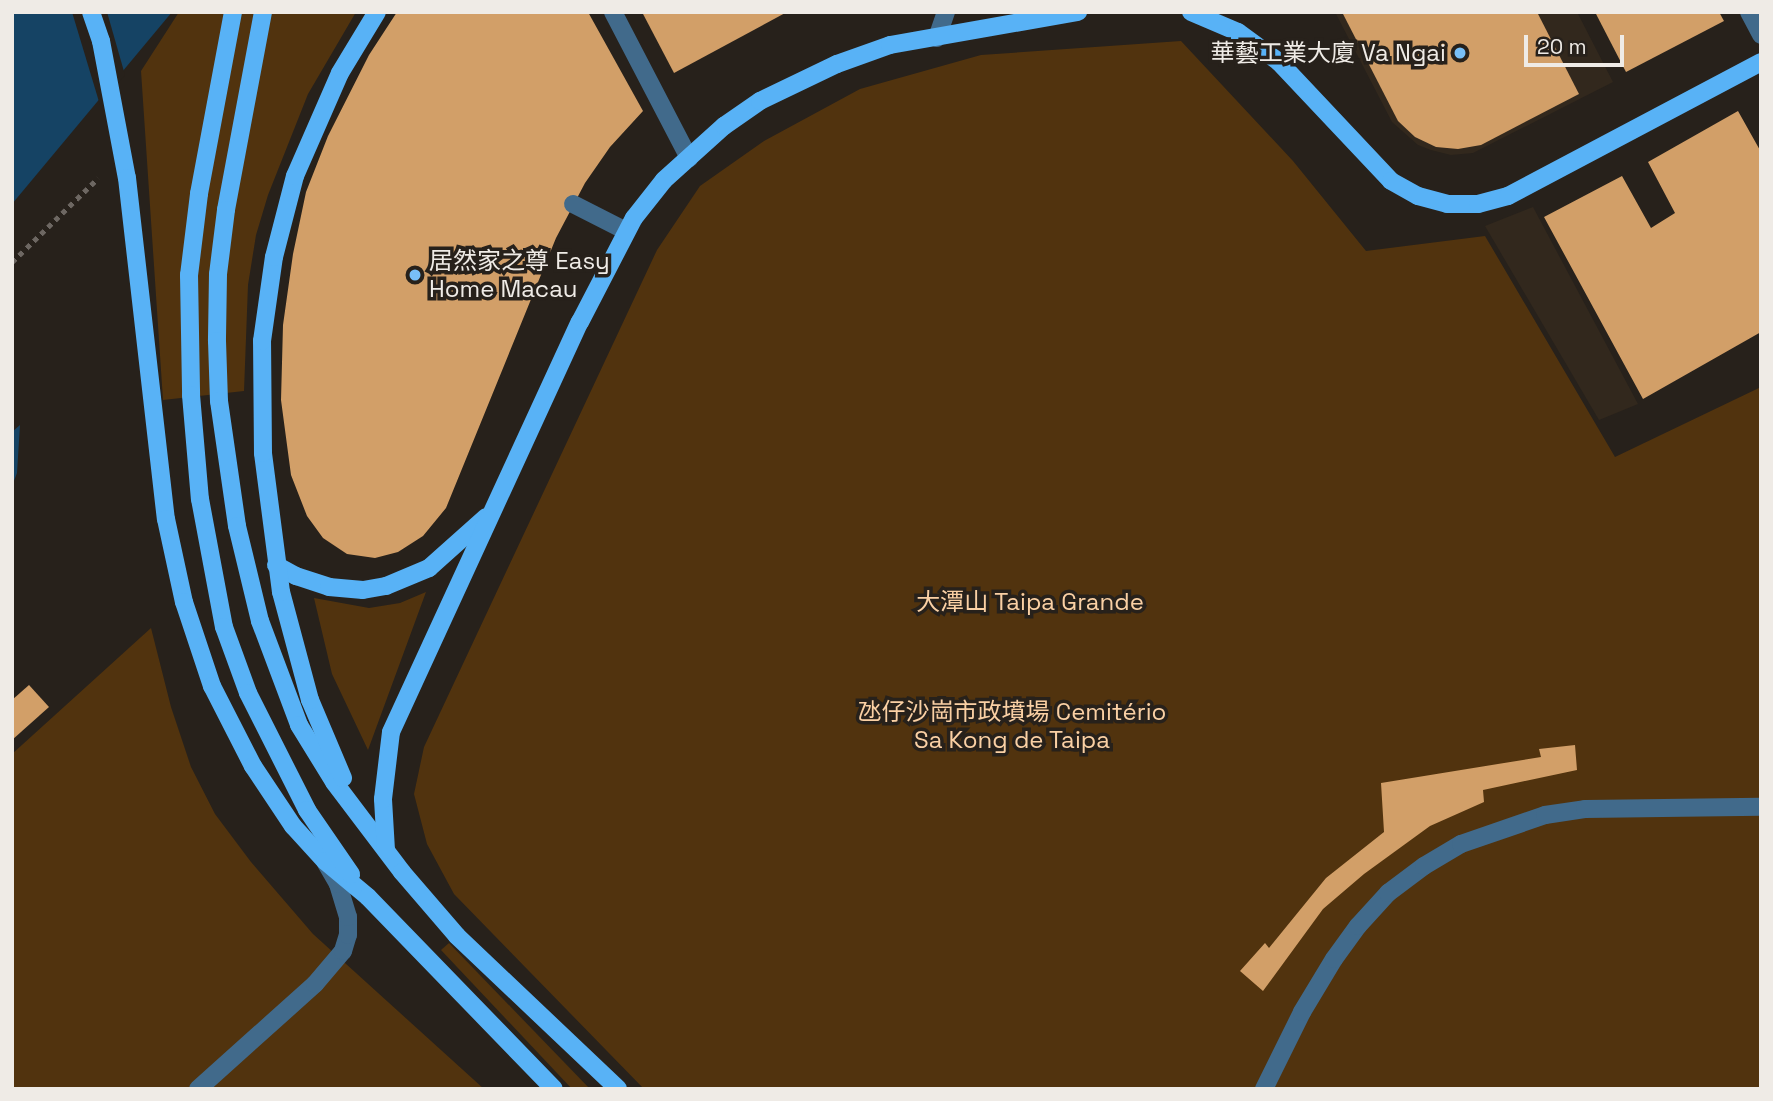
<!DOCTYPE html>
<meta charset="utf-8">
<style>
body{margin:0}
#map{position:relative;width:1773px;height:1101px;overflow:hidden;background:#27211b;font-family:"Space Grotesk","Noto Sans SC",sans-serif}
div>[style]{position:absolute}
.built>*{inset:0;background:#32281d}
.green>*{inset:0;background:#51330e}
.water>*{inset:0;background:#154364}
.pier>*{inset:0;background:#27211b}
.building>*{inset:0;background:#d29f68}
.path>*{height:4.5px;margin-top:-2.25px;transform-origin:0;background:repeating-linear-gradient(90deg,#6d6762 0 5px,transparent 0 10px)}
.minor>*{height:18px;margin:-9px;padding:0 9px;transform-origin:9px;border-radius:9px;background:#416a8b}
.major>*{height:18px;margin:-9px;padding:0 9px;transform-origin:9px;border-radius:9px;background:#58b2f6}
.dots>*{width:19px;height:19px;translate:-50% -50%;box-sizing:border-box;border:4px solid #27211b;border-radius:50%}
span{translate:-50% -50%;white-space:nowrap;text-align:center;line-height:1.15;-webkit-text-stroke:7px #27211b;paint-order:stroke}
.poi-label{font-size:24px;color:#efebe6}
.right{translate:-100% -50%;text-align:right}
.left{translate:0 -50%;text-align:left}
.park-label{font-size:24px;color:#fad0a4}
.frame{position:absolute;inset:0;border:14px solid #efebe6;pointer-events:none}
.scale{position:absolute;left:1524px;top:35px;width:100px;height:32px;box-sizing:border-box;border:4px solid #efebe6;border-top:0;padding-left:9px;font-size:21px;line-height:24px;white-space:nowrap;color:#efebe6;-webkit-text-stroke:5px #27211b;paint-order:stroke}
</style>
<div id="map">
<div class="built">
<i style="clip-path:polygon(1335px 12px,1577px 12px,1613px 82px,1473px 153px,1451px 155px,1431px 150px,1418px 145px,1392px 122px)"></i>
<i style="clip-path:polygon(1533px 207px,1638px 404px,1599px 420px,1485px 226px)"></i>
</div>
<div class="green">
<i style="clip-path:polygon(179px 12px,356px 12px,308px 94px,268px 195px,256px 235px,248px 285px,244px 391px,163px 400px,141px 71px)"></i>
<i style="clip-path:polygon(1181px 41px,1293px 161px,1366px 251px,1485px 236px,1615px 457px,1761px 387px,1761px 1089px,644px 1089px,454px 894px,427px 844px,414px 794px,424px 747px,657px 250px,700px 186px,764px 141px,860px 89px,981px 55px)"></i>
<i style="clip-path:polygon(426px 592px,368px 750px,332px 674px,314px 598px,369px 608px,400px 603px)"></i>
<i style="clip-path:polygon(151px 628px,171px 707px,191px 767px,215px 814px,251px 862px,313px 934px,484px 1089px,12px 1089px,12px 754px)"></i>
<i style="clip-path:polygon(449px 943px,590px 1089px,572px 1089px,441px 950px)"></i>
</div>
<div class="water">
<i style="clip-path:polygon(12px 12px,172px 12px,12px 204px)"></i>
<i style="clip-path:polygon(20px 425px,17px 473px,12px 486px,12px 432px)"></i>
</div>
<div class="pier">
<i style="clip-path:polygon(72px 12px,107px 12px,125px 75px,100px 105px)"></i>
</div>
<div class="building">
<i style="clip-path:polygon(397px 12px,588px 12px,643px 111px,610px 147px,585px 183px,556px 238px,446px 508px,423px 536px,398px 552px,375px 558px,347px 554px,323px 538px,307px 516px,291px 475px,281px 400px,283px 325px,293px 254px,306px 192px,328px 136px,369px 55px)"></i>
<i style="clip-path:polygon(642px 12px,787px 12px,674px 73px)"></i>
<i style="clip-path:polygon(1342px 12px,1537px 12px,1579px 94px,1481px 145px,1458px 149px,1436px 147px,1415px 137px,1398px 121px)"></i>
<i style="clip-path:polygon(1595px 12px,1719px 12px,1724px 21px,1626px 72px)"></i>
<i style="clip-path:polygon(1738px 111px,1761px 152px,1761px 332px,1643px 399px,1544px 217px,1622px 176px,1651px 228px,1675px 213px,1648px 162px)"></i>
<i style="clip-path:polygon(29px 685px,49px 707px,12px 740px,12px 700px)"></i>
<i style="clip-path:polygon(1575px 745px,1577px 770px,1483px 790px,1484px 802px,1430px 826px,1364px 874px,1323px 909px,1263px 991px,1240px 971px,1265px 943px,1269px 948px,1326px 878px,1384px 832px,1381px 783px,1541px 757px,1539px 749px)"></i>
</div>
<div class="path">
<i style="left:12px;top:262px;width:120px;rotate:-44.3deg"></i>
</div>
<div class="minor">
<i style="left:613px;top:12px;width:165px;rotate:62.5deg"></i>
<i style="left:1749px;top:12px;width:26px;rotate:62deg"></i>
<i style="left:937px;top:38px;width:28px;rotate:-71deg"></i>
<i style="left:573px;top:204px;width:59px;rotate:27deg"></i>
<i style="left:198px;top:1089px;width:157px;rotate:-41.9deg"></i>
<i style="left:315px;top:984px;width:43px;rotate:-49.7deg"></i>
<i style="left:343px;top:951px;width:17px;rotate:-73deg"></i>
<i style="left:348px;top:935px;width:18px;rotate:-90deg"></i>
<i style="left:348px;top:917px;width:34px;rotate:-107deg"></i>
<i style="left:338px;top:884px;width:24px;rotate:-120deg"></i>
<i style="left:1264px;top:1089px;width:86px;rotate:-63.7deg"></i>
<i style="left:1302px;top:1012px;width:62px;rotate:-58.9deg"></i>
<i style="left:1334px;top:959px;width:41px;rotate:-54deg"></i>
<i style="left:1358px;top:926px;width:45px;rotate:-47.7deg"></i>
<i style="left:1388px;top:893px;width:45px;rotate:-36.9deg"></i>
<i style="left:1424px;top:866px;width:43px;rotate:-30.7deg"></i>
<i style="left:1461px;top:844px;width:89px;rotate:-19deg"></i>
<i style="left:1545px;top:815px;width:40px;rotate:-8.5deg"></i>
<i style="left:1585px;top:809px;width:176px;rotate:-0.7deg"></i>
</div>
<div class="major">
<i style="left:91px;top:12px;width:31px;rotate:71deg"></i>
<i style="left:101px;top:41px;width:139px;rotate:79.3deg"></i>
<i style="left:127px;top:178px;width:343px;rotate:83.5deg"></i>
<i style="left:166px;top:519px;width:85px;rotate:77.8deg"></i>
<i style="left:184px;top:602px;width:89px;rotate:71.6deg"></i>
<i style="left:212px;top:686px;width:90px;rotate:62.9deg"></i>
<i style="left:253px;top:766px;width:72px;rotate:56.3deg"></i>
<i style="left:293px;top:826px;width:47px;rotate:47.6deg"></i>
<i style="left:325px;top:861px;width:56px;rotate:39.9deg"></i>
<i style="left:368px;top:897px;width:267px;rotate:45.9deg"></i>
<i style="left:233px;top:12px;width:185px;rotate:100.6deg"></i>
<i style="left:199px;top:194px;width:82px;rotate:97deg"></i>
<i style="left:189px;top:275px;width:120px;rotate:89deg"></i>
<i style="left:191px;top:395px;width:104px;rotate:85.1deg"></i>
<i style="left:200px;top:499px;width:130px;rotate:79.4deg"></i>
<i style="left:224px;top:627px;width:70px;rotate:70deg"></i>
<i style="left:248px;top:693px;width:131px;rotate:63.2deg"></i>
<i style="left:307px;top:810px;width:78px;rotate:55.5deg"></i>
<i style="left:263px;top:12px;width:201px;rotate:100.6deg"></i>
<i style="left:226px;top:210px;width:64px;rotate:97.1deg"></i>
<i style="left:218px;top:274px;width:67px;rotate:90.9deg"></i>
<i style="left:217px;top:341px;width:60px;rotate:88.1deg"></i>
<i style="left:219px;top:401px;width:126px;rotate:81.8deg"></i>
<i style="left:237px;top:526px;width:98px;rotate:76.4deg"></i>
<i style="left:260px;top:621px;width:111px;rotate:69.4deg"></i>
<i style="left:299px;top:725px;width:67px;rotate:58.4deg"></i>
<i style="left:334px;top:782px;width:113px;rotate:52.9deg"></i>
<i style="left:402px;top:872px;width:84px;rotate:49.3deg"></i>
<i style="left:457px;top:936px;width:222px;rotate:43.5deg"></i>
<i style="left:1191px;top:12px;width:51px;rotate:23.1deg"></i>
<i style="left:1238px;top:32px;width:51px;rotate:36.2deg"></i>
<i style="left:1279px;top:62px;width:163px;rotate:46.7deg"></i>
<i style="left:1391px;top:181px;width:31px;rotate:29deg"></i>
<i style="left:1418px;top:196px;width:30px;rotate:15deg"></i>
<i style="left:1447px;top:204px;width:31px"></i>
<i style="left:1478px;top:204px;width:31px;rotate:-15deg"></i>
<i style="left:1508px;top:196px;width:286px;rotate:-27.9deg"></i>
<i style="left:276px;top:565px;width:23px;rotate:29deg"></i>
<i style="left:296px;top:576px;width:35px;rotate:18deg"></i>
<i style="left:329px;top:587px;width:34px;rotate:5deg"></i>
<i style="left:363px;top:590px;width:23px;rotate:-10deg"></i>
<i style="left:386px;top:586px;width:47px;rotate:-22.7deg"></i>
<i style="left:429px;top:568px;width:76px;rotate:-41.8deg"></i>
<i style="left:343px;top:778px;width:85px;rotate:-112.9deg"></i>
<i style="left:310px;top:700px;width:112px;rotate:-105deg"></i>
<i style="left:281px;top:592px;width:140px;rotate:-97.4deg"></i>
<i style="left:263px;top:453px;width:112px;rotate:-90.5deg"></i>
<i style="left:262px;top:341px;width:85px;rotate:-81.9deg"></i>
<i style="left:274px;top:257px;width:84px;rotate:-75.5deg"></i>
<i style="left:295px;top:176px;width:112px;rotate:-66.4deg"></i>
<i style="left:340px;top:73px;width:71px;rotate:-58.8deg"></i>
<i style="left:386px;top:850px;width:51px;rotate:-93.4deg"></i>
<i style="left:383px;top:799px;width:67px;rotate:-83.2deg"></i>
<i style="left:391px;top:732px;width:451px;rotate:-65.3deg"></i>
<i style="left:580px;top:322px;width:117px;rotate:-62.6deg"></i>
<i style="left:634px;top:218px;width:48px;rotate:-51.7deg"></i>
<i style="left:664px;top:180px;width:81px;rotate:-42deg"></i>
<i style="left:724px;top:126px;width:44px;rotate:-34.8deg"></i>
<i style="left:760px;top:101px;width:85px;rotate:-25.7deg"></i>
<i style="left:837px;top:64px;width:56px;rotate:-19.7deg"></i>
<i style="left:890px;top:45px;width:191px;rotate:-10deg"></i>
</div>
<div class="dots">
<i style="left:1460px;top:53px;background:#78bff7"></i>
<i style="left:415px;top:275px;background:#78bff7"></i>
</div>
<div class="poi-label">
<span class="right" style="left:1446px;top:53px">華藝工業大廈 Va Ngai</span>
<span class="left" style="left:429px;top:275px">居然家之尊 Easy<br>Home Macau</span>
</div>
<div class="park-label">
<span style="left:1030px;top:602px">大潭山 Taipa Grande</span>
<span style="left:1012px;top:726px">氹仔沙崗市政墳場 Cemitério<br>Sa Kong de Taipa</span>
</div>
<div class="frame"></div>
<div class="scale">20 m</div>
</div>
